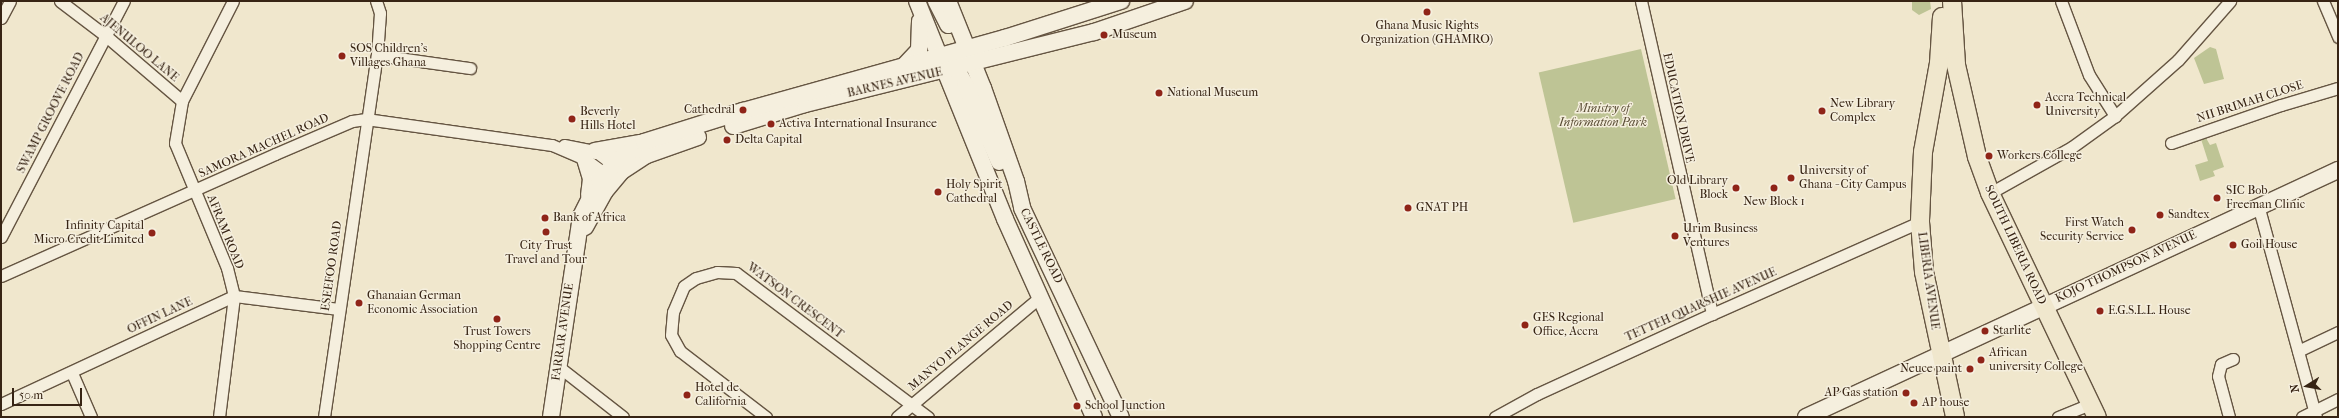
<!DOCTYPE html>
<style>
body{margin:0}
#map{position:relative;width:2339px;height:418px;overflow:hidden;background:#f0e7cd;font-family:"IM FELL French Canon",serif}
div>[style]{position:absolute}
.green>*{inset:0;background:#bec495;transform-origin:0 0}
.roads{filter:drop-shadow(1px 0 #655542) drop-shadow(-1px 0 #655542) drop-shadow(0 1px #655542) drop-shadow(0 -1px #655542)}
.minor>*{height:11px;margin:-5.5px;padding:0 5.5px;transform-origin:5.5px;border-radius:5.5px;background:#f5efde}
.secondary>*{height:16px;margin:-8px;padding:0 8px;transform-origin:8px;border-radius:8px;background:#f5efde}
.primary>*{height:18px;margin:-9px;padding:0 9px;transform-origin:9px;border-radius:9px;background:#f0e7cd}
.dots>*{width:11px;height:11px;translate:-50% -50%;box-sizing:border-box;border:2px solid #f5efde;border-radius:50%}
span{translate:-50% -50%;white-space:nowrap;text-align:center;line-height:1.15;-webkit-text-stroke:3px #f5efde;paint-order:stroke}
.poi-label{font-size:12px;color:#372414}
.left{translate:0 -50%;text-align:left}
.right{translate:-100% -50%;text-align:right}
.street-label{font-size:12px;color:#372414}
.park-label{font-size:12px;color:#594c34;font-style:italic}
.frame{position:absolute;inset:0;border:2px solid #372414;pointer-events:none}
.north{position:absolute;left:2287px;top:366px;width:40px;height:40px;-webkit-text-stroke:3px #f5efde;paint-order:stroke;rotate:259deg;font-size:11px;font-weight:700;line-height:16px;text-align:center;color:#372414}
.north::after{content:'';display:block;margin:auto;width:14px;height:18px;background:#372414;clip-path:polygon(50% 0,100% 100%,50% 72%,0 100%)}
.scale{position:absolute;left:12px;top:388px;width:70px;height:18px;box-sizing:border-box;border:2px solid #372414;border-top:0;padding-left:5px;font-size:12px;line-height:14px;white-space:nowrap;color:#372414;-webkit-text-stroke:3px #f5efde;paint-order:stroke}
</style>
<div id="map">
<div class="green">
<i style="clip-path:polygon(1912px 1px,1930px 1px,1931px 9px,1919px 15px,1912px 10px)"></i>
<i style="clip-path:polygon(2210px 47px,2216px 49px,2224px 79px,2204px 84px,2194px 58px)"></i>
<i style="left:1641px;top:49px;width:154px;height:105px;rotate:77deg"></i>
<i style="clip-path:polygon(2206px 138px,2210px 145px,2216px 143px,2224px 167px,2213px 171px,2215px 176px,2200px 181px,2195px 165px,2208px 161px,2201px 139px)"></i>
</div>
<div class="roads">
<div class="minor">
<i style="left:60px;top:1px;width:58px;rotate:37.3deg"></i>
<i style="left:106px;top:36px;width:100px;rotate:40.5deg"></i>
<i style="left:1641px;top:1px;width:321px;rotate:77.2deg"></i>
<i style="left:2061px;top:1px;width:79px;rotate:69.3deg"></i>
<i style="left:2089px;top:75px;width:49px;rotate:57.6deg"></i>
<i style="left:2323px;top:1px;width:39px;rotate:67deg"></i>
<i style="left:1px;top:18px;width:19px;rotate:-62deg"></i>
<i style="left:377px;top:55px;width:94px;rotate:8deg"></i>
<i style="left:2171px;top:143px;width:116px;rotate:-19.1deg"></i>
<i style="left:2281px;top:105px;width:59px;rotate:-16.6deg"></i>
<i style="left:564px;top:145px;width:32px;rotate:11deg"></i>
<i style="left:595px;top:151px;width:15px;rotate:37deg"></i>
<i style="left:607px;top:160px;width:14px;rotate:56deg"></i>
<i style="left:1990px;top:193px;width:94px;rotate:-29.3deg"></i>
<i style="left:2072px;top:147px;width:53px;rotate:-35.8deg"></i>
<i style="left:2115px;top:116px;width:84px;rotate:-41.6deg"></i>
<i style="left:2178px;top:60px;width:79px;rotate:-48.6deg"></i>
<i style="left:2258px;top:205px;width:220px;rotate:74.7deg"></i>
<i style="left:1px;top:237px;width:266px;rotate:-62.5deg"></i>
<i style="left:1px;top:276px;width:300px;rotate:-24deg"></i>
<i style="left:275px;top:154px;width:84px;rotate:-23.2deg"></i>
<i style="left:352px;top:121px;width:14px;rotate:-8deg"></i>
<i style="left:366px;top:119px;width:188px;rotate:8deg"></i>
<i style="left:552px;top:145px;width:36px;rotate:23deg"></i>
<i style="left:585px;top:159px;width:31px;rotate:36deg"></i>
<i style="left:2298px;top:351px;width:44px;rotate:-25.4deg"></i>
<i style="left:559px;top:367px;width:81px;rotate:38deg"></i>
<i style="left:72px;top:373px;width:48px;rotate:66.6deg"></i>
<i style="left:1px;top:404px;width:257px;rotate:-24.9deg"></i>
<i style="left:234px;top:296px;width:106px;rotate:7.1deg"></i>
<i style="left:219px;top:417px;width:122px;rotate:-82.9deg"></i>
<i style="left:234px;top:296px;width:29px;rotate:-104deg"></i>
<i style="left:227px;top:268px;width:135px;rotate:-112.6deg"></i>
<i style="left:175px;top:143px;width:43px;rotate:-80.5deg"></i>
<i style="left:182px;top:101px;width:112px;rotate:-63deg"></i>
<i style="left:324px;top:417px;width:366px;rotate:-81.7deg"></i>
<i style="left:377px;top:55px;width:42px;rotate:-85.9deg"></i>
<i style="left:380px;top:13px;width:13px;rotate:-108deg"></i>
<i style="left:766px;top:417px;width:108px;rotate:-142.5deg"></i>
<i style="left:680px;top:351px;width:18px;rotate:-119deg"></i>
<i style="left:671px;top:335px;width:23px;rotate:-85deg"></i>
<i style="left:673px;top:312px;width:28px;rotate:-67deg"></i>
<i style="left:684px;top:286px;width:14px;rotate:-34deg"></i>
<i style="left:696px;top:278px;width:22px;rotate:-16deg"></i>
<i style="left:717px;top:272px;width:19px;rotate:3deg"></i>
<i style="left:736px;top:273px;width:240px;rotate:36.9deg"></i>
<i style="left:897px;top:417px;width:188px;rotate:-40deg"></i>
<i style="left:1495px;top:417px;width:48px;rotate:-28.7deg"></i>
<i style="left:1537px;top:394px;width:192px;rotate:-24.6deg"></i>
<i style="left:1712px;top:314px;width:227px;rotate:-23.9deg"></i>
<i style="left:2058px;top:417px;width:35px;rotate:-22deg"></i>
<i style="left:2229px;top:417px;width:42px;rotate:-105deg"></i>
<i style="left:2218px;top:376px;width:12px;rotate:-76deg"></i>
<i style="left:2221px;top:364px;width:13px;rotate:-23deg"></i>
<i style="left:2302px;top:417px;width:40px;rotate:-26.6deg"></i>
</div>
<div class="secondary">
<i style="left:917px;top:1px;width:235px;rotate:68deg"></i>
<i style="left:1005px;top:219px;width:217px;rotate:65.8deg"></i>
<i style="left:936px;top:1px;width:27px;rotate:63deg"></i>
<i style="left:948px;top:1px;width:94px;rotate:68.1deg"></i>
<i style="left:983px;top:88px;width:99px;rotate:70.5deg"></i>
<i style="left:1016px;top:181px;width:28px;rotate:77deg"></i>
<i style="left:1022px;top:208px;width:231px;rotate:64.7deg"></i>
<i style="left:948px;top:62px;width:10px;rotate:37deg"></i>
<i style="left:956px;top:68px;width:18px;rotate:61deg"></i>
<i style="left:965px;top:84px;width:85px;rotate:66.4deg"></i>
<i style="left:905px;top:65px;width:21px;rotate:-47deg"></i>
<i style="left:919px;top:50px;width:29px;rotate:-88deg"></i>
<i style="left:733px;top:126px;width:75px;rotate:-17deg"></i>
<i style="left:805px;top:104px;width:298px;rotate:-14deg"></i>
<i style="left:1094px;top:32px;width:96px;rotate:-18.8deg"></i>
<i style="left:595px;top:151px;width:46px;rotate:-10.1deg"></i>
<i style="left:585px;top:159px;width:21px;rotate:73deg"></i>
<i style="left:591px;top:179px;width:16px;rotate:97deg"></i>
<i style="left:585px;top:227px;width:41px;rotate:-60.9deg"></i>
<i style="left:605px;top:191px;width:26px;rotate:-50deg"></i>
<i style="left:622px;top:171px;width:30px;rotate:-33deg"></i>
<i style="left:647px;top:155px;width:54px;rotate:-19.4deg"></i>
<i style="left:551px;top:417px;width:203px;rotate:-81.5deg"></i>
<i style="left:581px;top:216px;width:40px;rotate:-63.4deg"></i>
<i style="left:599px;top:180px;width:29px;rotate:-46deg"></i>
<i style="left:619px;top:159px;width:30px;rotate:-34deg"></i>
<i style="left:644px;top:142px;width:104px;rotate:-17.4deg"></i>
<i style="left:743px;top:111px;width:272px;rotate:-15.6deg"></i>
<i style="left:1005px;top:38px;width:122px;rotate:-17.7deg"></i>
<i style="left:1806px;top:417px;width:587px;rotate:-24.9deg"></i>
</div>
<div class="primary">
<i style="left:1952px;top:1px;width:64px;rotate:86.4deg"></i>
<i style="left:1956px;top:65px;width:94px;rotate:77.1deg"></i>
<i style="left:1977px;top:157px;width:38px;rotate:70deg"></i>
<i style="left:1990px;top:193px;width:248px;rotate:64.5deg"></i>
<i style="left:1942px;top:17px;width:46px;rotate:93.7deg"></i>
<i style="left:1939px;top:63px;width:90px;rotate:100.2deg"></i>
<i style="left:1923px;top:152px;width:70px;rotate:92.5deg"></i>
<i style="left:1920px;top:222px;width:50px;rotate:85.4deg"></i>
<i style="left:1924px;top:272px;width:148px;rotate:77.9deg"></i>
</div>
</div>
<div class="dots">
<i style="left:1427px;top:12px;background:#8f2418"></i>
<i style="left:1104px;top:35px;background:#8f2418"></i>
<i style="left:342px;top:56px;background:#8f2418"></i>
<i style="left:1159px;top:93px;background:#8f2418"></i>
<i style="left:2037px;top:105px;background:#8f2418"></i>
<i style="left:743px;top:110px;background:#8f2418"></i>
<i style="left:1822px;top:111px;background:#8f2418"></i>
<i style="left:572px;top:119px;background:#8f2418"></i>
<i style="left:771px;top:124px;background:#8f2418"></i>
<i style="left:727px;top:140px;background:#8f2418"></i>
<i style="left:1989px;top:156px;background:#8f2418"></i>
<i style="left:1791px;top:178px;background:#8f2418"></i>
<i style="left:1736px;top:188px;background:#8f2418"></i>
<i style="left:1774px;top:188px;background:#8f2418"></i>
<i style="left:938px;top:192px;background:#8f2418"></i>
<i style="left:2217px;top:198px;background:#8f2418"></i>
<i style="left:1408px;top:208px;background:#8f2418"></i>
<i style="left:2160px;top:215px;background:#8f2418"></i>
<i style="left:545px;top:218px;background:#8f2418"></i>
<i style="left:2132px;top:230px;background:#8f2418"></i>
<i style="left:546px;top:232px;background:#8f2418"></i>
<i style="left:152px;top:233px;background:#8f2418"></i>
<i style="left:1675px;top:236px;background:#8f2418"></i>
<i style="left:2233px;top:245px;background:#8f2418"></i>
<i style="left:359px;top:303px;background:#8f2418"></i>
<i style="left:2100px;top:311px;background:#8f2418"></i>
<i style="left:497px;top:319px;background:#8f2418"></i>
<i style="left:1525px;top:325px;background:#8f2418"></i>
<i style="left:1985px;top:331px;background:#8f2418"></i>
<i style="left:1981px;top:360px;background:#8f2418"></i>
<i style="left:1970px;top:369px;background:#8f2418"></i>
<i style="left:1906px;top:393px;background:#8f2418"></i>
<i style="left:687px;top:395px;background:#8f2418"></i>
<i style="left:1914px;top:403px;background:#8f2418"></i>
<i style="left:1077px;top:406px;background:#8f2418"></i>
</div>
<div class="poi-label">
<span style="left:1427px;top:33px">Ghana Music Rights<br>Organization (GHAMRO)</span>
<span class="left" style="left:1112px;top:35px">Museum</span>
<span class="left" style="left:350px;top:56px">SOS Children's<br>Villages Ghana</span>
<span class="left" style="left:1167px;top:93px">National Museum</span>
<span class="left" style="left:2045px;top:105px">Accra Technical<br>University</span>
<span class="left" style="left:1830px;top:111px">New Library<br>Complex</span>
<span class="right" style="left:735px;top:110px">Cathedral</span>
<span class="left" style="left:580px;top:119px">Beverly<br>Hills Hotel</span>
<span class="left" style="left:779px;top:124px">Activa International Insurance</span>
<span class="left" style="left:735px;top:140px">Delta Capital</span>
<span class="left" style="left:1997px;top:156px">Workers College</span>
<span class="left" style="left:1799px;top:178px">University of<br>Ghana - City Campus</span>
<span class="right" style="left:1728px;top:188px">Old Library<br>Block</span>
<span class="left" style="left:946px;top:192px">Holy Spirit<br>Cathedral</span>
<span class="left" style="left:2226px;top:198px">SIC Bob<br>Freeman Clinic</span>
<span style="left:1774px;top:202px">New Block 1</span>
<span class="left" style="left:1416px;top:208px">GNAT PH</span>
<span class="left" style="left:2168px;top:215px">Sandtex</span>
<span class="left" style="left:553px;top:218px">Bank of Africa</span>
<span class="right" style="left:2124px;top:230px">First Watch<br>Security Service</span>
<span class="right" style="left:144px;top:233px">Infinity Capital<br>Micro Credit Limited</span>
<span class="left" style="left:1683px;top:236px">Urim Business<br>Ventures</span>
<span class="left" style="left:2241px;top:245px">Goil House</span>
<span style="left:546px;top:253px">City Trust<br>Travel and Tour</span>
<span class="left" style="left:367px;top:303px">Ghanaian German<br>Economic Association</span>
<span class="left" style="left:2108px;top:311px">E.G.S.L.L. House</span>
<span class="left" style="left:1533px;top:325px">GES Regional<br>Office, Accra</span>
<span class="left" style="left:1993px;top:331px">Starlite</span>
<span style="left:497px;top:339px">Trust Towers<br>Shopping Centre</span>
<span class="left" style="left:1989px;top:360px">African<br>university College</span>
<span class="right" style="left:1962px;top:369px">Neuce paint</span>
<span class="left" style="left:695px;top:395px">Hotel de<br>California</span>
<span class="right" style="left:1898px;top:393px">AP Gas station</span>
<span class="left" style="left:1922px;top:403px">AP house</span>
<span class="left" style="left:1085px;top:406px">School Junction</span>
</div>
<div class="street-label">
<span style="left:139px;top:48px;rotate:40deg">AJENULOO LANE</span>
<span style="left:895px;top:83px;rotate:-13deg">BARNES AVENUE</span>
<span style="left:2250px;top:102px;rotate:-18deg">NII BRIMAH CLOSE</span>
<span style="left:1678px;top:108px;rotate:78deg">EDUCATION DRIVE</span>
<span style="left:51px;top:113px;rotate:-63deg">SWAMP GROOVE ROAD</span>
<span style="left:264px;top:146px;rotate:-24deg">SAMORA MACHEL ROAD</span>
<span style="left:225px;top:232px;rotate:68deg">AFRAM ROAD</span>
<span style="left:2015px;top:245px;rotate:65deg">SOUTH LIBERIA ROAD</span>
<span style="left:1041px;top:246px;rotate:64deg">CASTLE ROAD</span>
<span style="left:332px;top:266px;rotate:-82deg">ESEEFOO ROAD</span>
<span style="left:2126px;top:267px;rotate:-25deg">KOJO THOMPSON AVENUE</span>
<span style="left:1928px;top:281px;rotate:82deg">LIBERIA AVENUE</span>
<span style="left:795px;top:301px;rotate:37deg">WATSON CRESCENT</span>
<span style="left:1701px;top:305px;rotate:-24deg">TETTEH QUARSHIE AVENUE</span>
<span style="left:160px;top:316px;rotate:-25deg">OFFIN LANE</span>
<span style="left:563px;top:332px;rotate:-82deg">FARRAR AVENUE</span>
<span style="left:961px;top:346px;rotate:-40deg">MANYO PLANGE ROAD</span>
</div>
<div class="park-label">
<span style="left:1603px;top:116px">Ministry of<br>Information Park</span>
</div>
<div class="frame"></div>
<div class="north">N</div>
<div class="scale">50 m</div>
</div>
